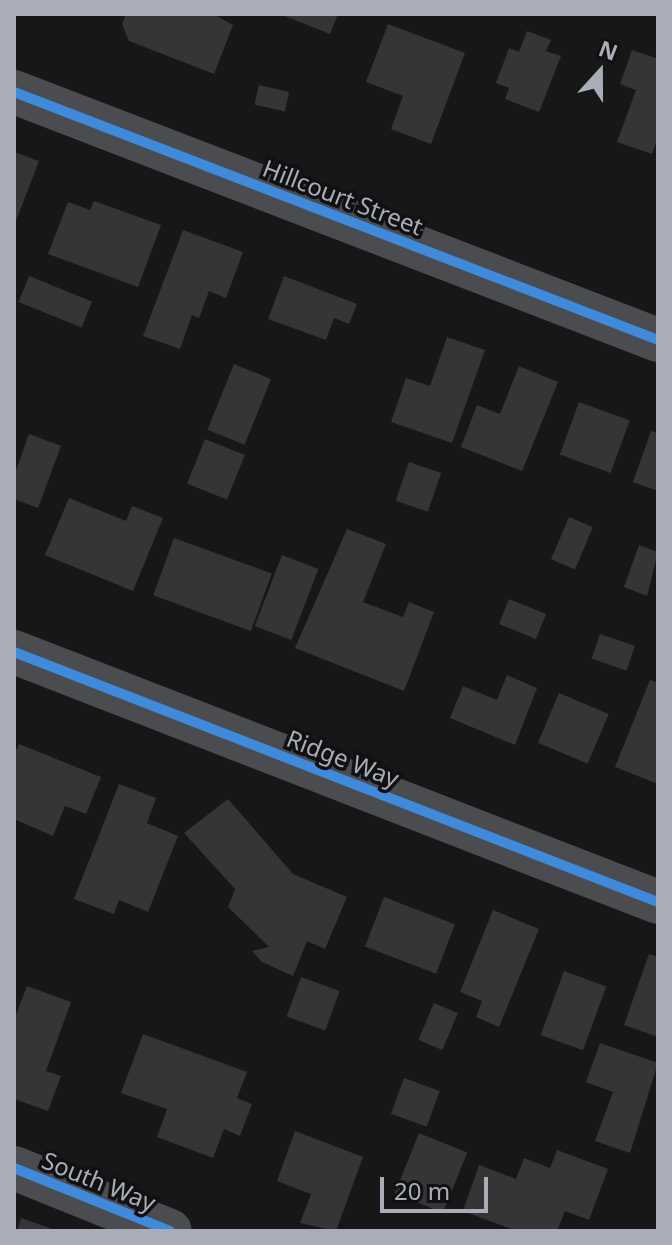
<!DOCTYPE html>
<style>
body{margin:0}
#map{position:relative;width:672px;height:1245px;overflow:hidden;background:#171717;font-family:"Noto Sans",sans-serif}
div>[style]{position:absolute}
.building>*{inset:0;background:#353536;transform-origin:0 0}
.minor>*{height:44px;margin:-22px;padding:0 22px;transform-origin:22px;border-radius:22px;background:#4b4c50}
.cycleway>*{height:10px;margin:-5px;padding:0 5px;transform-origin:5px;border-radius:5px;background:#408adc}
span{translate:-50% -50%;white-space:nowrap;text-align:center;line-height:1.15;-webkit-text-stroke:7px #111113;paint-order:stroke}
.street-label{font-size:24px;color:#a8adb8}
.frame{position:absolute;inset:0;border:16px solid #a8adb8;pointer-events:none}
.north{position:absolute;left:560px;top:32px;width:80px;height:80px;-webkit-text-stroke:6px #111113;paint-order:stroke;rotate:21deg;font-size:22px;font-weight:700;line-height:32px;text-align:center;color:#a8adb8}
.north::after{content:'';display:block;margin:auto;width:28px;height:36px;background:#a8adb8;clip-path:polygon(50% 0,100% 100%,50% 72%,0 100%)}
.scale{position:absolute;left:380px;top:1177px;width:108px;height:36px;box-sizing:border-box;border:4px solid #a8adb8;border-top:0;padding-left:10px;font-size:24px;line-height:28px;white-space:nowrap;color:#a8adb8;-webkit-text-stroke:6px #111113;paint-order:stroke}
</style>
<div id="map">
<div class="building">
<i style="clip-path:polygon(126px 14px,213px 14px,233px 25px,214px 74px,129px 41px,122px 24px)"></i>
<i style="clip-path:polygon(280px 14px,338px 14px,330px 34px)"></i>
<i style="clip-path:polygon(388px 24px,465px 53px,431px 144px,391px 129px,403px 96px,366px 82px)"></i>
<i style="clip-path:polygon(527px 31px,551px 40px,546px 51px,561px 56px,539px 112px,505px 99px,509px 88px,496px 83px,509px 48px,519px 52px)"></i>
<i style="clip-path:polygon(632px 50px,658px 59px,658px 138px,652px 154px,617px 142px,636px 90px,620px 84px)"></i>
<i style="left:259px;top:85px;width:31px;height:20px;rotate:13deg"></i>
<i style="clip-path:polygon(14px 152px,39px 161px,14px 226px)"></i>
<i style="clip-path:polygon(94px 201px,161px 225px,138px 287px,48px 254px,68px 202px,90px 210px)"></i>
<i style="clip-path:polygon(183px 230px,243px 252px,226px 298px,209px 291px,199px 318px,192px 315px,180px 349px,143px 336px)"></i>
<i style="left:29px;top:276px;width:68px;height:28px;rotate:22deg"></i>
<i style="clip-path:polygon(284px 276px,357px 304px,349px 324px,334px 318px,326px 340px,268px 319px)"></i>
<i style="clip-path:polygon(447px 337px,485px 350px,452px 443px,391px 422px,406px 378px,430px 386px)"></i>
<i style="left:234px;top:364px;width:40px;height:71px;rotate:22deg"></i>
<i style="clip-path:polygon(519px 366px,558px 382px,522px 471px,461px 447px,477px 405px,500px 414px)"></i>
<i style="left:579px;top:402px;width:54px;height:56px;rotate:20deg"></i>
<i style="clip-path:polygon(651px 431px,658px 433px,658px 491px,633px 482px)"></i>
<i style="clip-path:polygon(29px 434px,61px 446px,38px 508px,14px 499px,14px 476px)"></i>
<i style="left:205px;top:439px;width:43px;height:48px;rotate:22deg"></i>
<i style="left:409px;top:462px;width:34px;height:41px;rotate:19deg"></i>
<i style="clip-path:polygon(69px 498px,126px 521px,132px 506px,163px 518px,133px 591px,45px 555px)"></i>
<i style="left:569px;top:517px;width:26px;height:46px;rotate:23deg"></i>
<i style="clip-path:polygon(347px 529px,386px 544px,363px 602px,403px 617px,409px 602px,434px 612px,404px 691px,295px 648px)"></i>
<i style="left:174px;top:538px;width:104px;height:61px;rotate:20deg"></i>
<i style="clip-path:polygon(639px 545px,658px 552px,647px 596px,624px 587px)"></i>
<i style="left:282px;top:555px;width:39px;height:76px;rotate:21deg"></i>
<i style="left:509px;top:599px;width:40px;height:27px;rotate:22deg"></i>
<i style="left:600px;top:634px;width:37px;height:26px;rotate:19deg"></i>
<i style="clip-path:polygon(507px 675px,537px 688px,515px 745px,450px 718px,463px 686px,497px 700px)"></i>
<i style="clip-path:polygon(650px 680px,658px 683px,658px 784px,615px 767px)"></i>
<i style="left:559px;top:693px;width:54px;height:54px;rotate:23deg"></i>
<i style="clip-path:polygon(19px 744px,101px 777px,86px 814px,65px 806px,53px 836px,14px 819px,14px 756px)"></i>
<i style="clip-path:polygon(119px 784px,156px 798px,147px 823px,178px 836px,148px 912px,119px 900px,114px 914px,74px 899px)"></i>
<i style="clip-path:polygon(228px 799px,293px 874px,347px 897px,325px 949px,307px 941px,293px 976px,262px 962px,252px 951px,269px 947px,228px 907px,235px 889px,184px 833px)"></i>
<i style="left:384px;top:897px;width:76px;height:53px;rotate:21deg"></i>
<i style="clip-path:polygon(493px 910px,539px 929px,499px 1027px,476px 1017px,482px 1001px,460px 992px)"></i>
<i style="clip-path:polygon(649px 954px,658px 957px,658px 1037px,624px 1025px)"></i>
<i style="left:564px;top:971px;width:45px;height:68px;rotate:20deg"></i>
<i style="left:301px;top:977px;width:41px;height:42px;rotate:20deg"></i>
<i style="clip-path:polygon(27px 986px,71px 1002px,46px 1071px,61px 1076px,48px 1111px,14px 1099px,14px 1020px)"></i>
<i style="left:434px;top:1003px;width:26px;height:40px;rotate:23deg"></i>
<i style="clip-path:polygon(143px 1034px,247px 1072px,237px 1098px,252px 1104px,240px 1136px,224px 1129px,213px 1158px,157px 1137px,167px 1109px,121px 1093px)"></i>
<i style="clip-path:polygon(600px 1043px,658px 1063px,630px 1153px,595px 1141px,613px 1092px,586px 1082px)"></i>
<i style="left:404px;top:1078px;width:38px;height:38px;rotate:20deg"></i>
<i style="clip-path:polygon(295px 1131px,363px 1157px,336px 1231px,300px 1223px,311px 1194px,277px 1181px)"></i>
<i style="left:419px;top:1133px;width:52px;height:65px;rotate:22deg"></i>
<i style="clip-path:polygon(557px 1150px,608px 1169px,589px 1220px,565px 1211px,557px 1231px,517px 1231px,463px 1211px,479px 1165px,516px 1179px,524px 1158px,550px 1168px)"></i>
<i style="clip-path:polygon(21px 1218px,58px 1231px,17px 1231px)"></i>
</div>
<div class="minor">
<i style="left:14px;top:92px;width:690px;rotate:21.06deg"></i>
<i style="left:14px;top:652px;width:691px;rotate:21.22deg"></i>
<i style="left:14px;top:1168px;width:168px;rotate:22deg"></i>
</div>
<div class="cycleway">
<i style="left:14px;top:92px;width:690px;rotate:21.06deg"></i>
<i style="left:14px;top:652px;width:691px;rotate:21.22deg"></i>
<i style="left:14px;top:1168px;width:168px;rotate:22deg"></i>
</div>
<div class="street-label">
<span style="left:343px;top:197px;rotate:21deg">Hillcourt Street</span>
<span style="left:343px;top:758px;rotate:21deg">Ridge Way</span>
<span style="left:99px;top:1181px;rotate:22deg">South Way</span>
</div>
<div class="frame"></div>
<div class="north">N</div>
<div class="scale">20 m</div>
</div>
